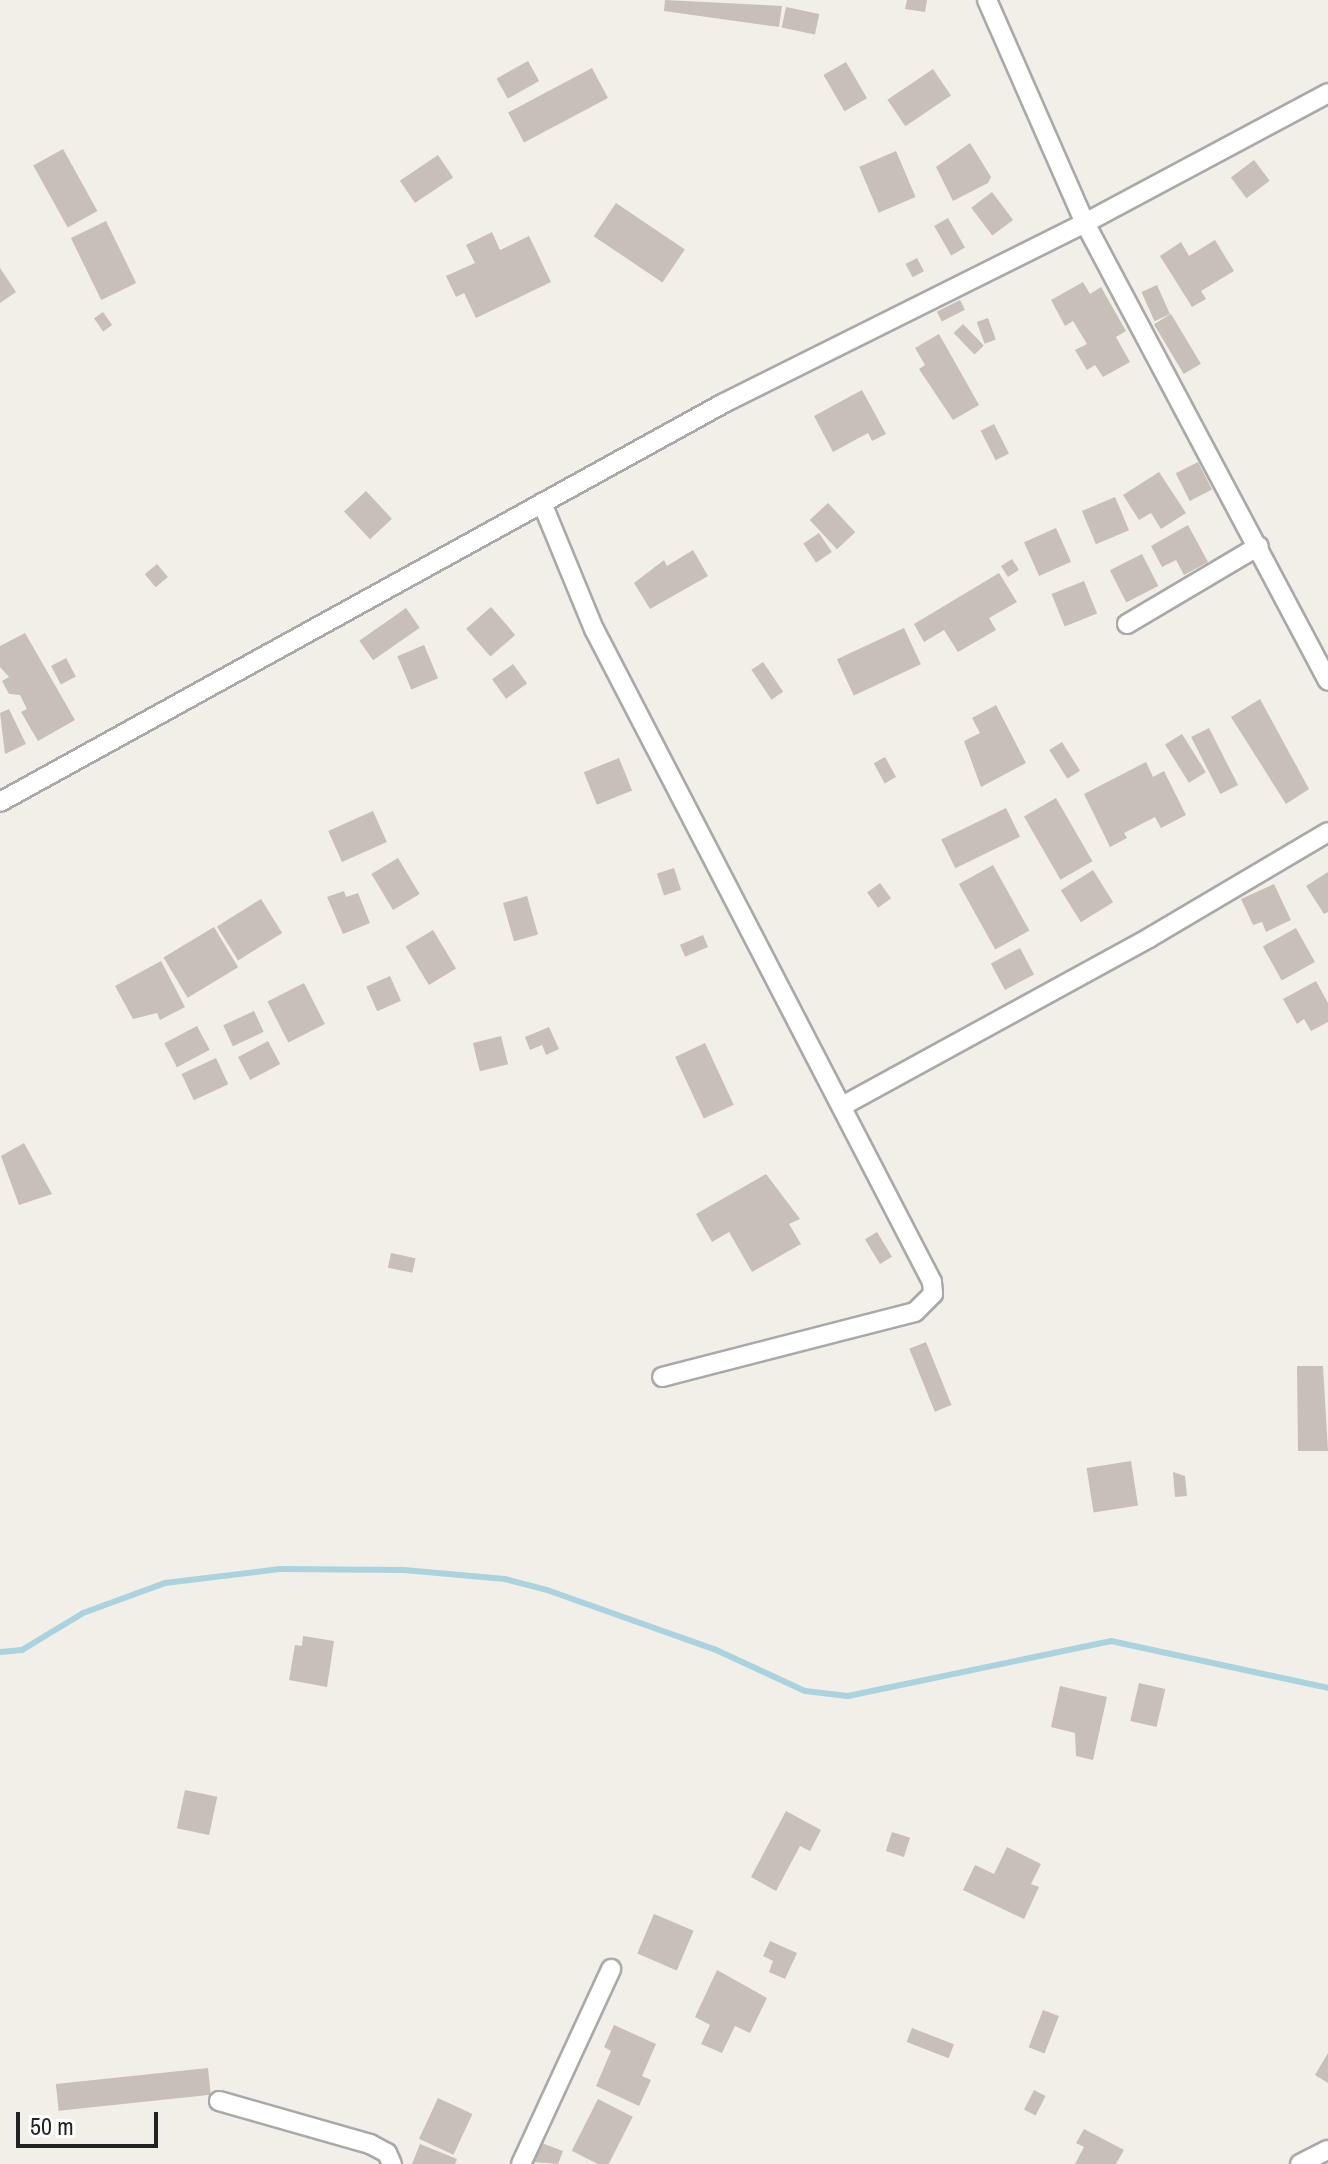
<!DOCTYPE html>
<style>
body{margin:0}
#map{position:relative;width:1328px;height:2164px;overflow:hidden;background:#f2efe9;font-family:"Archivo Narrow",sans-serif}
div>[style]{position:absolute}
.stream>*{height:6px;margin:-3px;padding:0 3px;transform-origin:3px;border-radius:3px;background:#aad3df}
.building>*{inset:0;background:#c7bfb8;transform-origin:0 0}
.roads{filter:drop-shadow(2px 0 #a9a9a9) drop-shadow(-2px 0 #a9a9a9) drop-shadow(0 2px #a9a9a9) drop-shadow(0 -2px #a9a9a9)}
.minor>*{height:18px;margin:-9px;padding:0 9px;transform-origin:9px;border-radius:9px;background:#fff}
span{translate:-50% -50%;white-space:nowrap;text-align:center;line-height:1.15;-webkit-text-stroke:8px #fff;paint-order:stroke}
.scale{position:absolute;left:16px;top:2112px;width:142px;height:36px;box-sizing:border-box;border:4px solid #222;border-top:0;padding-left:10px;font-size:24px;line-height:28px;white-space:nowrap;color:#222;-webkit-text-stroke:6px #fff;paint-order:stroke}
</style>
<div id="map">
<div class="stream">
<i style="left:0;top:1652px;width:22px;rotate:-5deg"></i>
<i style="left:22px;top:1650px;width:71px;rotate:-31.2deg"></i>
<i style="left:83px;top:1613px;width:87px;rotate:-20.1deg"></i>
<i style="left:165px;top:1583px;width:116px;rotate:-6.9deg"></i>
<i style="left:280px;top:1569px;width:124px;rotate:0.5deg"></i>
<i style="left:404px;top:1570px;width:101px;rotate:5.1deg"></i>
<i style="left:505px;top:1579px;width:43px;rotate:14.7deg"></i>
<i style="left:547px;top:1590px;width:177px;rotate:19.5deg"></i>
<i style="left:714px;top:1649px;width:100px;rotate:24.8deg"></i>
<i style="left:805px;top:1691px;width:43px;rotate:6.6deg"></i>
<i style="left:848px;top:1696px;width:269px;rotate:-11.8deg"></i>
<i style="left:1111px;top:1641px;width:222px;rotate:12.2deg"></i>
</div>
<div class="building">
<i style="clip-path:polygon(665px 0,782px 6px,779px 27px,664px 11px)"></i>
<i style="clip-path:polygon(907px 0,927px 0,925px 12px,905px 9px)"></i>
<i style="left:786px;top:7px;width:34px;height:21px;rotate:12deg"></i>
<i style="left:528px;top:61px;width:23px;height:36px;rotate:61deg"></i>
<i style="left:846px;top:62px;width:42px;height:26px;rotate:60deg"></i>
<i style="left:592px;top:68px;width:34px;height:95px;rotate:62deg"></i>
<i style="left:933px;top:69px;width:32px;height:55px;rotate:56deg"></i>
<i style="clip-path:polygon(970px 143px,991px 177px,988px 183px,953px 201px,936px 167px)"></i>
<i style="left:63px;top:149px;width:71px;height:34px;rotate:61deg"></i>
<i style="left:896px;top:151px;width:50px;height:40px;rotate:67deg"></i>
<i style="left:438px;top:155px;width:27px;height:46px;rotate:56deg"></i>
<i style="left:1254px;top:160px;width:26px;height:29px;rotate:53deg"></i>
<i style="left:992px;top:192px;width:35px;height:26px;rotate:53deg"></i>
<i style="left:616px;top:203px;width:83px;height:40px;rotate:34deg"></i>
<i style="left:948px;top:218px;width:34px;height:16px;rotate:60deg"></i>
<i style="left:106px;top:221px;width:69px;height:39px;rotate:64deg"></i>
<i style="clip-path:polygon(492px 232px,500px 250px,529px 236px,551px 282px,476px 318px,464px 293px,456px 297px,446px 276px,475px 263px,466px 245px)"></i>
<i style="clip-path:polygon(1215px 240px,1234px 271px,1201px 291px,1206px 299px,1192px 307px,1160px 256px,1181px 242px,1189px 256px)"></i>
<i style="left:917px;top:258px;width:15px;height:13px;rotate:62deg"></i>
<i style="clip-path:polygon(0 268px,16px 292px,0 303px)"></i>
<i style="clip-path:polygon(1083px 282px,1090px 294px,1101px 287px,1126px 331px,1116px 337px,1130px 362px,1103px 377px,1095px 365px,1087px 370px,1075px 350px,1087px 344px,1073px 321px,1065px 326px,1051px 300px)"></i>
<i style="left:1157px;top:285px;width:32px;height:17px;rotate:66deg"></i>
<i style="left:960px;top:300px;width:11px;height:26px;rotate:63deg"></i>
<i style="left:103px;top:312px;width:16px;height:11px;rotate:55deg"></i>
<i style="left:1171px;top:314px;width:58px;height:20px;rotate:59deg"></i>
<i style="left:988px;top:318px;width:23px;height:12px;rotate:70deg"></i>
<i style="left:963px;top:324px;width:30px;height:13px;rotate:46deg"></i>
<i style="clip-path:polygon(939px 334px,979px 405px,953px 420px,919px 369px,925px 365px,915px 348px)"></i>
<i style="clip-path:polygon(862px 390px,886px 434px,872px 441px,868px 433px,833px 452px,814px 416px)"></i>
<i style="left:994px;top:424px;width:33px;height:15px;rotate:63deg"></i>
<i style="left:1198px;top:462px;width:31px;height:25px;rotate:63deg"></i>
<i style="clip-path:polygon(1159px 472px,1186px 513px,1161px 529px,1151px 513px,1139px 520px,1123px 495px)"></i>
<i style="left:366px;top:491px;width:38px;height:30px;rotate:47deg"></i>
<i style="left:1115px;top:497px;width:36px;height:36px;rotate:67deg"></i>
<i style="left:828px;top:503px;width:40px;height:25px;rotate:47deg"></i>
<i style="clip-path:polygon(1188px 525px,1208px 562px,1184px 575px,1176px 560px,1162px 567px,1151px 546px)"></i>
<i style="left:1056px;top:528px;width:37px;height:35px;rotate:66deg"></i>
<i style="left:819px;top:533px;width:23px;height:19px;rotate:56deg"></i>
<i style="clip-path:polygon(693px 550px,708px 576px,650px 609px,634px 583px,664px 560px,667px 566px)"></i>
<i style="left:1142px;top:554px;width:36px;height:36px;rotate:63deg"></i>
<i style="left:1012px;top:559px;width:13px;height:13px;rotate:58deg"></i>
<i style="left:157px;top:564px;width:17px;height:16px;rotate:50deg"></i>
<i style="clip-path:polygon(999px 573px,1017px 602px,989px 618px,996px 630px,958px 652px,944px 630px,924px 642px,914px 624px)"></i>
<i style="left:1084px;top:581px;width:35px;height:35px;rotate:68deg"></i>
<i style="left:491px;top:607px;width:37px;height:33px;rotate:49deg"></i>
<i style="left:406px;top:608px;width:24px;height:57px;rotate:55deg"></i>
<i style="left:904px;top:628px;width:40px;height:74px;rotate:65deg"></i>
<i style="clip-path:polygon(25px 633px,75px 720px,38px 741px,21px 712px,27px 709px,20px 695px,9px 694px,2px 681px,9px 677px,0 667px,0 646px)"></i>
<i style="left:424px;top:645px;width:36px;height:29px;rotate:67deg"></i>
<i style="left:66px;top:658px;width:21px;height:17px;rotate:62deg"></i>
<i style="left:763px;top:662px;width:36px;height:14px;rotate:56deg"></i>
<i style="left:513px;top:664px;width:24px;height:26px;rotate:54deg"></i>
<i style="clip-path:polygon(1260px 699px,1309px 789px,1286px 804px,1231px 717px)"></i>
<i style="clip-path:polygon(996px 705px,1026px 763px,981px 787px,964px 741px,980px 733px,972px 718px)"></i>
<i style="clip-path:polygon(9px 709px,26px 744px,5px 754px,0 713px)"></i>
<i style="left:1209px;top:728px;width:64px;height:20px;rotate:63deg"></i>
<i style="left:1182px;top:734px;width:45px;height:20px;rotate:58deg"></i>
<i style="left:1062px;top:742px;width:34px;height:15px;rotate:58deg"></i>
<i style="left:885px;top:757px;width:23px;height:13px;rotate:61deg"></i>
<i style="left:619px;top:758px;width:35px;height:38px;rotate:68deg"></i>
<i style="clip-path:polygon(1146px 762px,1153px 777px,1164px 771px,1186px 815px,1161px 828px,1155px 817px,1124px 833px,1127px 838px,1110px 847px,1084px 794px)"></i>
<i style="left:1056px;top:798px;width:73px;height:37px;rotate:60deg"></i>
<i style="left:1006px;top:808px;width:32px;height:72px;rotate:64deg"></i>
<i style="left:373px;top:811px;width:34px;height:49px;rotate:66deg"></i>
<i style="left:398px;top:858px;width:42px;height:31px;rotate:59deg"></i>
<i style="left:993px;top:865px;width:75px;height:39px;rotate:61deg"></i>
<i style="left:674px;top:868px;width:23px;height:18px;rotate:72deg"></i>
<i style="left:1093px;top:870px;width:38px;height:38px;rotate:58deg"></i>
<i style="clip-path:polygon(1328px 872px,1328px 912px,1324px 914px,1306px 886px)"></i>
<i style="left:880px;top:883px;width:19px;height:16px;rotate:54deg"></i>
<i style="clip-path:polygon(1274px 884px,1291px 920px,1266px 932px,1262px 922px,1253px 925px,1241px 899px)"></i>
<i style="clip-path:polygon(344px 891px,346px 897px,358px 893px,370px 923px,343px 934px,327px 897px)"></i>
<i style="left:527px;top:896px;width:40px;height:25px;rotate:74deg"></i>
<i style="left:261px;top:899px;width:40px;height:52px;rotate:58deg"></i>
<i style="left:214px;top:927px;width:47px;height:59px;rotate:59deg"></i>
<i style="left:1296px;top:928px;width:39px;height:38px;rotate:61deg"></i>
<i style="left:433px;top:930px;width:45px;height:32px;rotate:59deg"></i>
<i style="left:703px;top:935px;width:13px;height:25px;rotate:67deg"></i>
<i style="left:1020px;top:948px;width:30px;height:33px;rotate:62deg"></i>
<i style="clip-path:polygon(161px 961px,185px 1007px,160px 1020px,157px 1013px,133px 1019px,115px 986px)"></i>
<i style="left:390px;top:976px;width:27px;height:26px;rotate:66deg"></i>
<i style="clip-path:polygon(1316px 981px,1328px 1003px,1328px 1022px,1311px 1031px,1304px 1019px,1297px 1024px,1283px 999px)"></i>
<i style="left:304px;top:983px;width:46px;height:41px;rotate:63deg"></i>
<i style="left:254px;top:1011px;width:23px;height:34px;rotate:65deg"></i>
<i style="left:197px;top:1026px;width:27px;height:37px;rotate:62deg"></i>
<i style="clip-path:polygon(549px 1027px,559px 1049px,546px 1055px,542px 1045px,530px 1050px,525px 1037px)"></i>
<i style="left:501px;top:1036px;width:29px;height:29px;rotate:76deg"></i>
<i style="left:268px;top:1041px;width:26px;height:34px;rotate:62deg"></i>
<i style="left:705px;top:1043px;width:68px;height:33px;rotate:65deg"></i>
<i style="left:216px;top:1058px;width:29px;height:38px;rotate:65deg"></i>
<i style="clip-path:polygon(24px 1143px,52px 1194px,19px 1205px,1px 1156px)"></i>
<i style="clip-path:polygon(766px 1174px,800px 1219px,789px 1224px,801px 1244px,752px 1272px,729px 1232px,712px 1242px,696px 1214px)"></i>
<i style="left:877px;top:1232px;width:29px;height:14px;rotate:59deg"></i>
<i style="left:391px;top:1253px;width:25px;height:15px;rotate:12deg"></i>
<i style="left:926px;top:1342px;width:68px;height:18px;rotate:68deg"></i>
<i style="clip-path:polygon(1297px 1366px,1323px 1366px,1328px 1451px,1298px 1451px)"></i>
<i style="left:1131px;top:1461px;width:45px;height:45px;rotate:81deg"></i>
<i style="clip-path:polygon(1173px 1472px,1185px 1476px,1187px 1496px,1175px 1497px)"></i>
<i style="clip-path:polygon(303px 1636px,334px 1641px,327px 1687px,289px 1680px,295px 1645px,302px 1646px)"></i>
<i style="left:1139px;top:1683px;width:27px;height:39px;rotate:13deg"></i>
<i style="clip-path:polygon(1060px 1686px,1107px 1697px,1093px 1760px,1076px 1756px,1075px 1733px,1051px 1727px)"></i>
<i style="left:185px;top:1790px;width:33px;height:39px;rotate:12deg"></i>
<i style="clip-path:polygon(786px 1811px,821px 1830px,810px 1851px,800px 1846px,776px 1891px,751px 1877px)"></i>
<i style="left:892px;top:1832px;width:19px;height:20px;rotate:18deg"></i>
<i style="clip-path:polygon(1007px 1847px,1041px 1864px,1031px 1884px,1039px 1887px,1024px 1919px,963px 1890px,975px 1865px,994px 1874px)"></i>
<i style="left:654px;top:1914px;width:43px;height:43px;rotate:23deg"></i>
<i style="clip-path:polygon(770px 1941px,797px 1953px,785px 1979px,769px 1972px,773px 1961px,763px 1956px)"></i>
<i style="clip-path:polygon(717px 1970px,767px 1998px,750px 2033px,735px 2026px,722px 2053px,701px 2044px,710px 2025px,695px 2017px)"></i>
<i style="left:1043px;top:2010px;width:17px;height:40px;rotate:21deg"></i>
<i style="clip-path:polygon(614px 2025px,656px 2044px,642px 2076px,651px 2080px,639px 2106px,596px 2086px,611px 2051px,604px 2047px)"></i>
<i style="left:912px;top:2028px;width:45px;height:15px;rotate:21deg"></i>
<i style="clip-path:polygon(1328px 2053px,1328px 2083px,1315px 2075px)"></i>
<i style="left:208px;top:2068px;width:27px;height:153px;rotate:84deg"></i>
<i style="left:1034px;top:2090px;width:13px;height:22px;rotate:27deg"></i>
<i style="left:438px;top:2098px;width:38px;height:45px;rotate:25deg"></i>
<i style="left:598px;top:2099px;width:39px;height:58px;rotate:27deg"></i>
<i style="clip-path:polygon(1084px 2129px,1124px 2150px,1116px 2164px,1075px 2164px,1084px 2147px,1076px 2143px)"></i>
<i style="clip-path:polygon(539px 2142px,563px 2151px,558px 2164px,532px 2162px)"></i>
<i style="clip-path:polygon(420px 2144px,457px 2159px,455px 2164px,412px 2164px)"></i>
</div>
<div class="roads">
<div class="minor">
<i style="left:987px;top:0;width:244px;rotate:66.3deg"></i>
<i style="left:1085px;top:223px;width:518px;rotate:62.05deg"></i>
<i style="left:542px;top:503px;width:136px;rotate:67.6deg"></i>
<i style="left:594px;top:629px;width:735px;rotate:62.63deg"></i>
<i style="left:932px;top:1282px;width:12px;rotate:85deg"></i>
<i style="left:933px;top:1294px;width:25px;rotate:135deg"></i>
<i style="left:915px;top:1312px;width:261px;rotate:165.6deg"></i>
<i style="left:1127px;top:624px;width:153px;rotate:-30.6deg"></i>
<i style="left:0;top:802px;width:827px;rotate:-28.86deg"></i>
<i style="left:724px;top:403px;width:403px;rotate:-26.5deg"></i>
<i style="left:1085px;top:223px;width:276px;rotate:-28.1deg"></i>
<i style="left:844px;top:1105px;width:348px;rotate:-28.7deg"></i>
<i style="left:1149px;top:938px;width:208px;rotate:-30.6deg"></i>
<i style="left:219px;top:2101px;width:157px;rotate:15.9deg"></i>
<i style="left:370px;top:2144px;width:19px;rotate:28deg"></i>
<i style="left:387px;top:2153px;width:12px;rotate:66deg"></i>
<i style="left:521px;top:2164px;width:215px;rotate:-65.2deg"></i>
<i style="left:1300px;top:2164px;width:31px;rotate:-27deg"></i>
</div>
</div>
<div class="scale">50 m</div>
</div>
